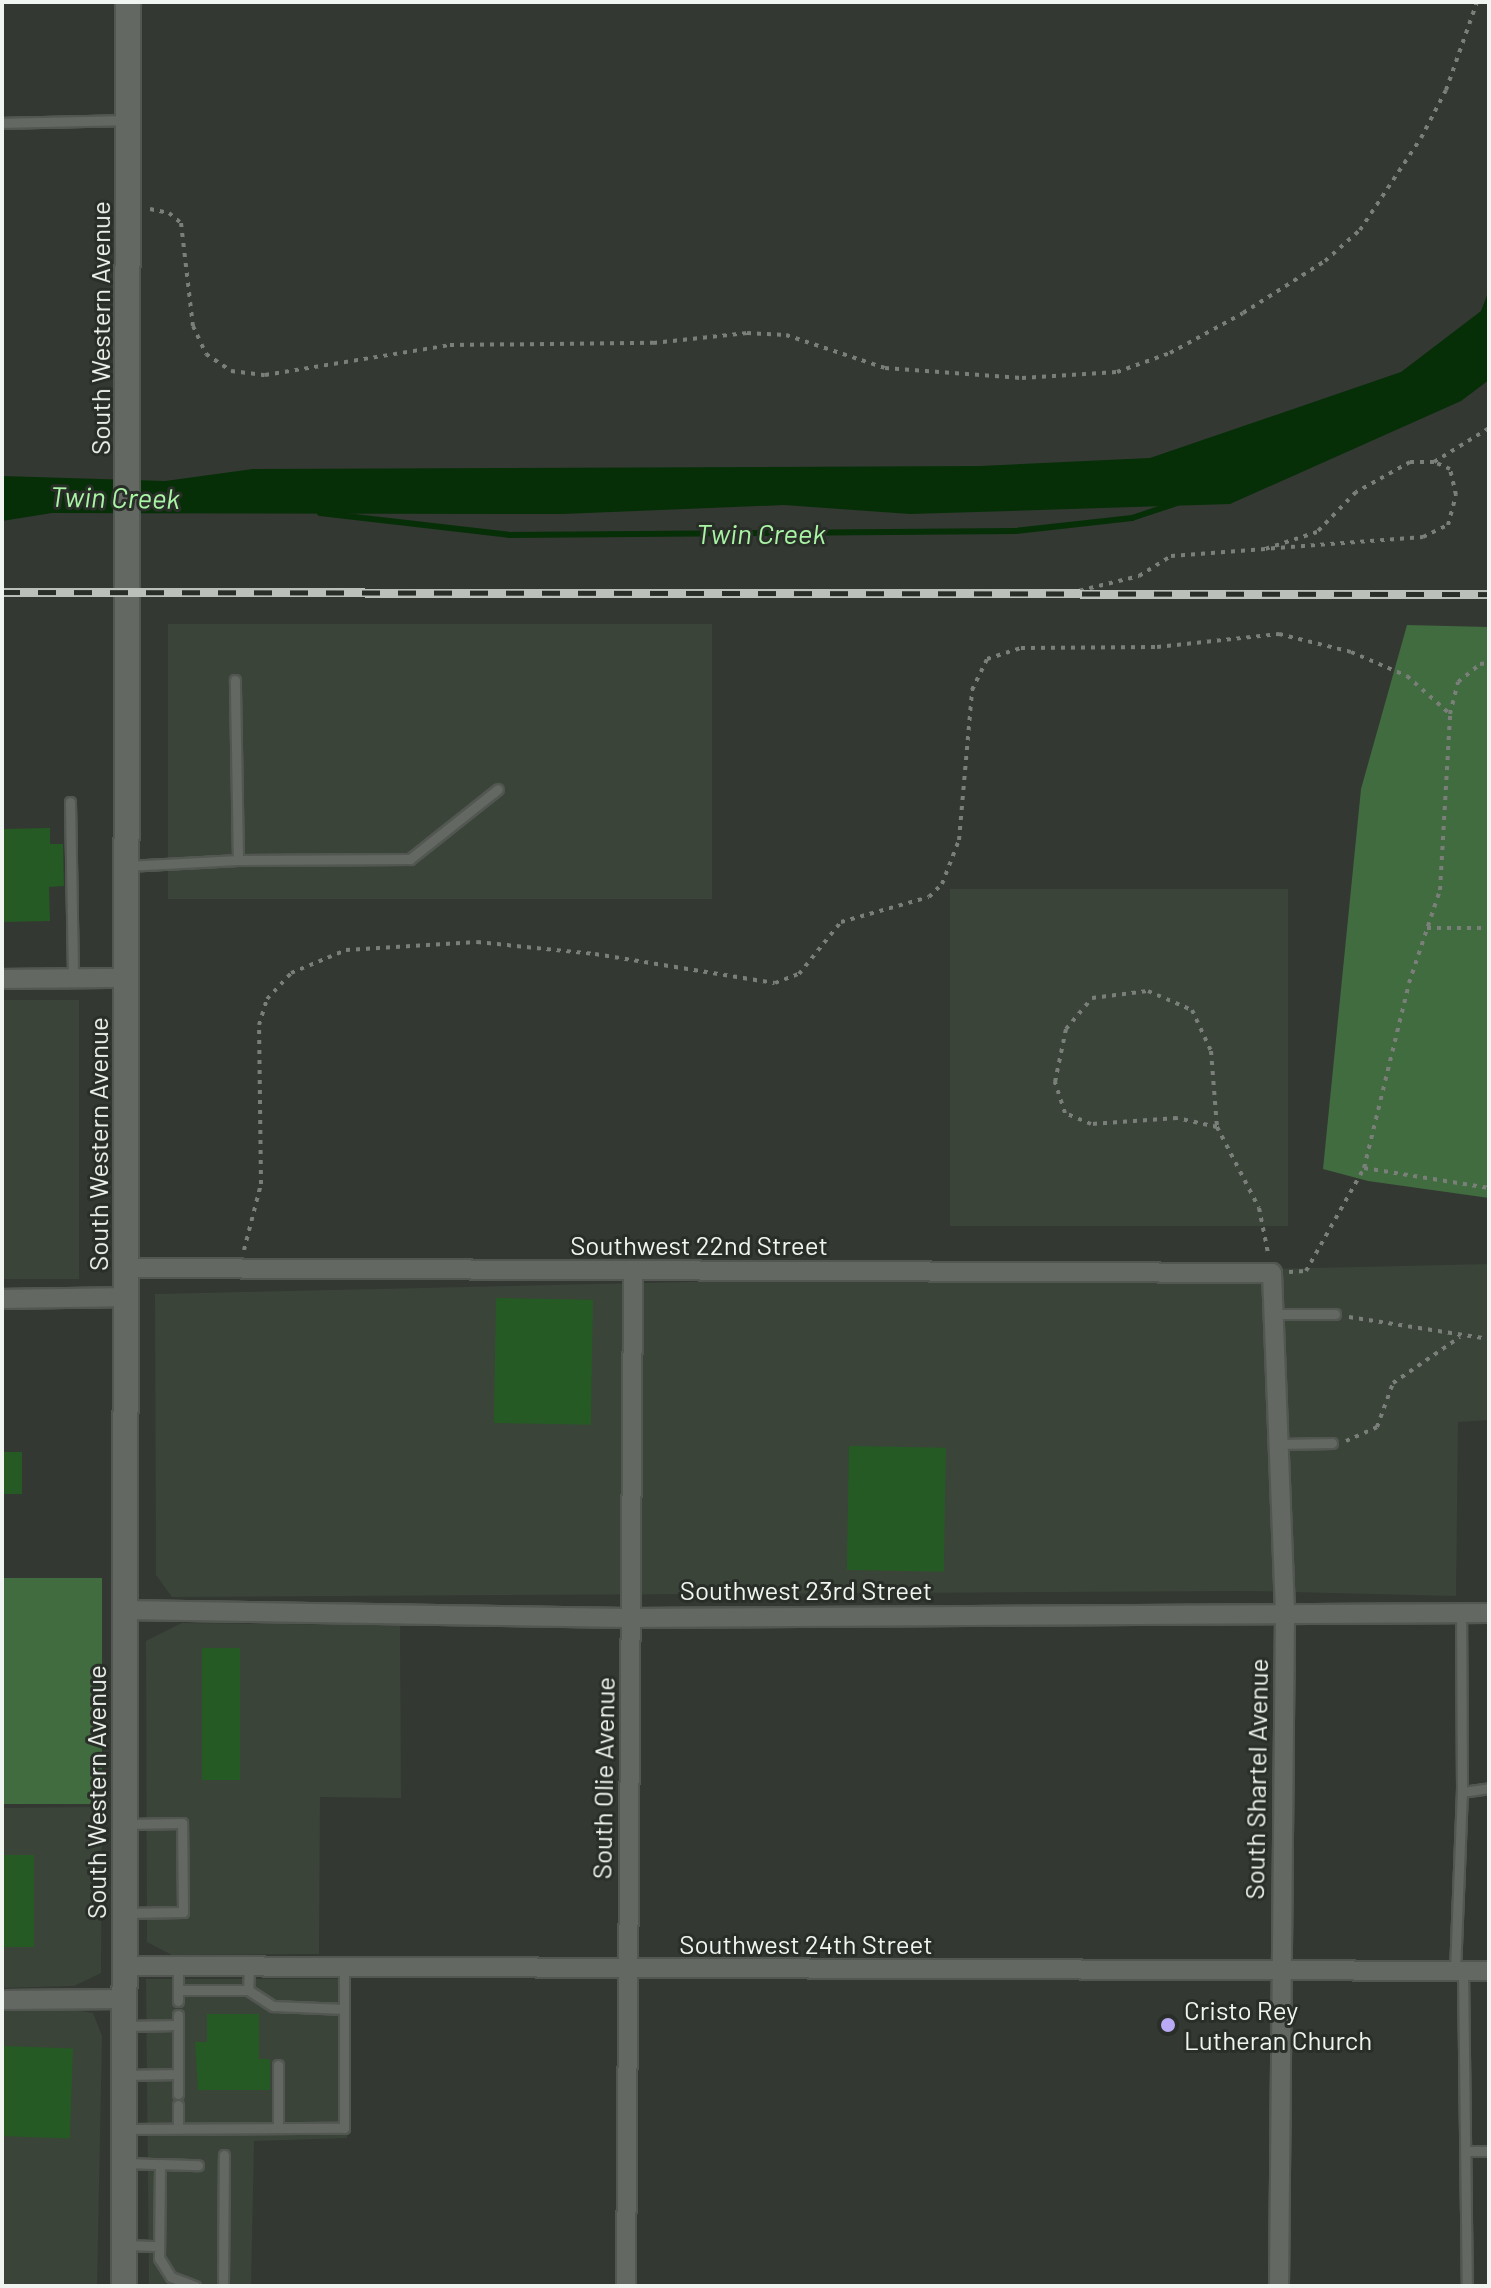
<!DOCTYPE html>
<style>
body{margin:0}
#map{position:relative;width:1491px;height:2288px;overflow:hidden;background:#333832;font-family:Barlow,sans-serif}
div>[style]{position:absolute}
.built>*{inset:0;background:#3a4439;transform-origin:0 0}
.green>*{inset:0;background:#416c3f;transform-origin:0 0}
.water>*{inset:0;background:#062f07}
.stream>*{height:6px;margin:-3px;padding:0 3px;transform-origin:3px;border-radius:3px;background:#062f07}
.building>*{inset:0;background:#265a24;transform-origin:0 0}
.path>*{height:4px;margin-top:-2px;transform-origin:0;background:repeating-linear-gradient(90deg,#7a7f7a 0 4px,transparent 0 10px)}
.roads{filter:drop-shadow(2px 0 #535752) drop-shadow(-2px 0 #535752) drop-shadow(0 2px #535752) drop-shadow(0 -2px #535752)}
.lane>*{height:9px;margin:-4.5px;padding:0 4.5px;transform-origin:4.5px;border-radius:4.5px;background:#636962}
.street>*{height:18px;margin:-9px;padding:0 9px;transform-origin:9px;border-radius:9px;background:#636962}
.secondary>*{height:24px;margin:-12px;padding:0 12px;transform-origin:12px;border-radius:12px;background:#636962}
.rail>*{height:9px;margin-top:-4.5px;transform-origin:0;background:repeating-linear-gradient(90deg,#292e28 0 18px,#bcc0bb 0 36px);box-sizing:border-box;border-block:2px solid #bcc0bb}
.dots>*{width:22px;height:22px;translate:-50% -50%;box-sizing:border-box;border:4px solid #292e28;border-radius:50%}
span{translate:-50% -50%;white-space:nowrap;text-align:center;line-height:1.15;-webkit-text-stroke:6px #292e28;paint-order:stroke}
.street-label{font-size:26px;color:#f1f5f1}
.poi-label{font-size:26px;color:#f1f5f1}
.left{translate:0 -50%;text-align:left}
.water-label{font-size:28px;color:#aaf5a5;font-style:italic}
.frame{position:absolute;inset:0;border:4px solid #f1f5f1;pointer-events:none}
</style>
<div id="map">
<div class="built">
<i style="left:712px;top:624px;width:275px;height:544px;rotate:90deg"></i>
<i style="left:950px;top:889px;width:338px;height:337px"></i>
<i style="left:2px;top:1000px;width:77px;height:279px"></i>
<i style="clip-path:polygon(1489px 1264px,1489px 1420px,1458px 1422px,1456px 1596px,1246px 1591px,172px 1597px,156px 1575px,155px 1294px)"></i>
<i style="clip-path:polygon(182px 1623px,400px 1625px,401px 1798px,320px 1797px,319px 1954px,172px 1955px,147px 1942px,146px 1641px)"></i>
<i style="clip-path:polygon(102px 1807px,101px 1973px,74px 1986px,2px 1988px,2px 1808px)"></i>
<i style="clip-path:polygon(146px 1979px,347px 1979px,347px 2138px,254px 2141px,251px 2286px,149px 2286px)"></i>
<i style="clip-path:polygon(74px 2010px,93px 2013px,102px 2036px,97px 2286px,2px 2286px,2px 2011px)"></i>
</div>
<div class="green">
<i style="clip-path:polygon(1407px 625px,1489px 627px,1489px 1198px,1368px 1181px,1323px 1169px,1361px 789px)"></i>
<i style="left:2px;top:1578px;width:100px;height:226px"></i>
</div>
<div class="water">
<i style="clip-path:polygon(1489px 290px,1489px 380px,1461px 401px,1230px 504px,910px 514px,784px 505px,562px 514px,52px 513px,2px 521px,2px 476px,165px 481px,253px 469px,980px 466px,1150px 458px,1401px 372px,1481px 311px)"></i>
</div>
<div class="stream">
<i style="left:320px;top:513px;width:190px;rotate:6.6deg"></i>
<i style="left:509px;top:535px;width:506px;rotate:-0.45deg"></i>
<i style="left:1015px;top:531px;width:118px;rotate:-6.3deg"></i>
<i style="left:1132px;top:518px;width:47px;rotate:-18.4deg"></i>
</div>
<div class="building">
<i style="clip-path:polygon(50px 828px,50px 844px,63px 844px,64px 886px,49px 887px,50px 921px,2px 922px,2px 829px)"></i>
<i style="left:496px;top:1298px;width:97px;height:125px;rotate:1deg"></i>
<i style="left:849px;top:1446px;width:97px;height:124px;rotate:1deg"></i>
<i style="left:2px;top:1452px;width:20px;height:42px"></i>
<i style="left:202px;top:1648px;width:38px;height:132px"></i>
<i style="left:2px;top:1855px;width:32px;height:92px"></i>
<i style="clip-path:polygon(207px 2014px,259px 2014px,259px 2059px,270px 2059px,270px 2090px,198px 2090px,195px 2042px,207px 2042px)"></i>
<i style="left:2px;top:2046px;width:71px;height:90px;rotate:2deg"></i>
</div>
<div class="path">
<i style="left:150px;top:209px;width:19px;rotate:12deg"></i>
<i style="left:169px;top:213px;width:16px;rotate:40deg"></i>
<i style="left:181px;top:223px;width:104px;rotate:83.4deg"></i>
<i style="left:193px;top:326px;width:31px;rotate:65deg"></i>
<i style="left:206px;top:354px;width:30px;rotate:34deg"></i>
<i style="left:231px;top:371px;width:34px;rotate:7deg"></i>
<i style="left:265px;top:375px;width:187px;rotate:-9.2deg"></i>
<i style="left:450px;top:345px;width:203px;rotate:-0.6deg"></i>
<i style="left:653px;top:343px;width:95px;rotate:-6.1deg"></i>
<i style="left:747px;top:333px;width:39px;rotate:3deg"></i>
<i style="left:786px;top:335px;width:104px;rotate:18.4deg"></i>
<i style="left:885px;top:368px;width:137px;rotate:4.2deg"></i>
<i style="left:1022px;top:378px;width:95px;rotate:-3.6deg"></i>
<i style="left:1117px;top:372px;width:56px;rotate:-19.7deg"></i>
<i style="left:1170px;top:353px;width:83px;rotate:-28.7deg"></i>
<i style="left:1243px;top:313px;width:97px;rotate:-32.4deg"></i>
<i style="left:1325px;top:261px;width:47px;rotate:-41.5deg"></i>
<i style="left:1360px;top:230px;width:110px;rotate:-56.5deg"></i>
<i style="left:1421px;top:138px;width:54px;rotate:-62.5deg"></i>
<i style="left:1446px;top:90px;width:93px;rotate:-70.6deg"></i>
<i style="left:1434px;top:462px;width:65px;rotate:-31.7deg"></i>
<i style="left:1070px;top:593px;width:71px;rotate:-13.8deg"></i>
<i style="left:1139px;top:576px;width:38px;rotate:-32deg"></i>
<i style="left:1171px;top:556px;width:253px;rotate:-4.3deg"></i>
<i style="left:1423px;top:537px;width:28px;rotate:-26deg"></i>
<i style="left:1448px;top:525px;width:31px;rotate:-75deg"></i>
<i style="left:1456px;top:495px;width:27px;rotate:-103deg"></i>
<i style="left:1450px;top:469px;width:17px;rotate:-156deg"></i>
<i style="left:1434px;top:462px;width:24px;rotate:180deg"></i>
<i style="left:1410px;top:462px;width:62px;rotate:150.9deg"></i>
<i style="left:1356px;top:492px;width:56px;rotate:134.3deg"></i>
<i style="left:1317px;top:532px;width:55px;rotate:161.9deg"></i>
<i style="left:1427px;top:928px;width:62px"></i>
<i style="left:1217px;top:1127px;width:41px;rotate:-167.3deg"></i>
<i style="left:1177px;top:1118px;width:86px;rotate:176deg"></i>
<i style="left:1091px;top:1124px;width:28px;rotate:-157deg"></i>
<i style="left:1065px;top:1113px;width:33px;rotate:-108deg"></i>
<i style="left:1055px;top:1082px;width:54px;rotate:-78.3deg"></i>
<i style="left:1066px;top:1029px;width:40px;rotate:-50deg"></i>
<i style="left:1092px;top:998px;width:56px;rotate:-7.1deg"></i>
<i style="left:1148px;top:991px;width:48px;rotate:23.4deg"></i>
<i style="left:1192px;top:1010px;width:45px;rotate:65.1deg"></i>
<i style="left:1211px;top:1051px;width:76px;rotate:85.5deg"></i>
<i style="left:1217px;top:1127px;width:91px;rotate:62.6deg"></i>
<i style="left:1259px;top:1208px;width:46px;rotate:78.7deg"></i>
<i style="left:1364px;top:1168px;width:127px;rotate:9.1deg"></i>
<i style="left:244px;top:1250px;width:68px;rotate:-75.6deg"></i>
<i style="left:261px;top:1184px;width:159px;rotate:-90.7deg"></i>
<i style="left:259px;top:1025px;width:27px;rotate:-73deg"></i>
<i style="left:267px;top:999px;width:35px;rotate:-47deg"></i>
<i style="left:291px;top:973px;width:60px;rotate:-22.7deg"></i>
<i style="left:346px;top:950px;width:131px;rotate:-3.5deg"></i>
<i style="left:477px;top:942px;width:119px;rotate:5.8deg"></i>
<i style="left:595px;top:954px;width:182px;rotate:9.2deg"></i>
<i style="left:775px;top:983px;width:26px;rotate:-21deg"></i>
<i style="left:799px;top:974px;width:67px;rotate:-51.1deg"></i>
<i style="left:841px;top:922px;width:91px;rotate:-15.9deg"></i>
<i style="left:929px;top:897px;width:18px;rotate:-45deg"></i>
<i style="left:942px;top:884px;width:47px;rotate:-68.9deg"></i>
<i style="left:959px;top:840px;width:151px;rotate:-85deg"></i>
<i style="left:972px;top:690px;width:34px;rotate:-64deg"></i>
<i style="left:987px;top:659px;width:36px;rotate:-18deg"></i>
<i style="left:1021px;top:648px;width:136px;rotate:-0.4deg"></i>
<i style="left:1157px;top:647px;width:123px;rotate:-6.1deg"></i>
<i style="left:1279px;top:634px;width:74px;rotate:14deg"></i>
<i style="left:1351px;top:652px;width:61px;rotate:23.2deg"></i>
<i style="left:1407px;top:676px;width:57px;rotate:41.5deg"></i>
<i style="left:1289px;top:1272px;width:17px;rotate:-3deg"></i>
<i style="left:1306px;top:1271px;width:118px;rotate:-60.6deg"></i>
<i style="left:1364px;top:1168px;width:190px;rotate:-76.3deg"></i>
<i style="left:1409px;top:983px;width:98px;rotate:-71.6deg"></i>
<i style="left:1440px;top:890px;width:176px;rotate:-86.7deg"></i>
<i style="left:1450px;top:714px;width:33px;rotate:-76deg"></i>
<i style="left:1458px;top:682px;width:28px;rotate:-39deg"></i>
<i style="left:1480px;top:664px;width:9px;rotate:-6deg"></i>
<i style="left:1349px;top:1317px;width:142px;rotate:8.9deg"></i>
<i style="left:1346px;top:1441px;width:34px;rotate:-24deg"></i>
<i style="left:1377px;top:1427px;width:47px;rotate:-70deg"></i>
<i style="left:1393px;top:1383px;width:81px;rotate:-34.5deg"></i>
</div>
<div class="roads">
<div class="lane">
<i style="left:2px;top:123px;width:123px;rotate:-1.4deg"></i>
<i style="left:70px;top:802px;width:177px;rotate:89deg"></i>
<i style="left:238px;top:860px;width:172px;rotate:-0.3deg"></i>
<i style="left:410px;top:859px;width:112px;rotate:-38.5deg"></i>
<i style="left:127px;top:866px;width:111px;rotate:-3.1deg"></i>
<i style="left:238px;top:860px;width:180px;rotate:-91deg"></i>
<i style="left:1274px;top:1314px;width:61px"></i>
<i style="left:1279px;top:1444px;width:53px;rotate:-1.1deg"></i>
<i style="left:1462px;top:1792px;width:27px;rotate:-8deg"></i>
<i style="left:126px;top:1913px;width:57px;rotate:-1deg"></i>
<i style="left:183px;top:1912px;width:89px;rotate:-90.6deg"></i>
<i style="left:182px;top:1823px;width:55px;rotate:179deg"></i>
<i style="left:178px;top:1966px;width:35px;rotate:90deg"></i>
<i style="left:249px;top:1967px;width:23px;rotate:92deg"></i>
<i style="left:248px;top:1990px;width:30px;rotate:33deg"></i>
<i style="left:273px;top:2006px;width:71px;rotate:2.4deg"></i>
<i style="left:1463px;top:1971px;width:315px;rotate:89.3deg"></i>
<i style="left:1455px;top:1972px;width:180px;rotate:-87.8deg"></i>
<i style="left:1462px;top:1792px;width:179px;rotate:-90.3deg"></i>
<i style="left:178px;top:1990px;width:70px"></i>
<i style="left:126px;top:2026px;width:52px;rotate:-1.1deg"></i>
<i style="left:278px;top:2065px;width:63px;rotate:90deg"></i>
<i style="left:125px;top:2075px;width:53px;rotate:-1.1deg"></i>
<i style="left:178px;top:2094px;width:79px;rotate:-90deg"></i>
<i style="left:178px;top:2105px;width:23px;rotate:90deg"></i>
<i style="left:127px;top:2129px;width:217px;rotate:-0.3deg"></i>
<i style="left:344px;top:2128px;width:160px;rotate:-90deg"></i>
<i style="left:1467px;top:2151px;width:22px"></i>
<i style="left:127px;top:2163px;width:33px;rotate:2deg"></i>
<i style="left:160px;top:2164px;width:94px;rotate:90.6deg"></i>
<i style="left:159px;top:2258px;width:22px;rotate:58deg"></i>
<i style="left:171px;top:2277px;width:26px;rotate:21deg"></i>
<i style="left:160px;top:2164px;width:38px;rotate:2deg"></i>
<i style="left:126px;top:2245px;width:33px;rotate:2deg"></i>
<i style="left:223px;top:2286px;width:131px;rotate:-89.6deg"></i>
</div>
<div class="street">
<i style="left:2px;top:979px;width:125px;rotate:-0.5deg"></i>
<i style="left:126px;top:1268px;width:1146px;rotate:0.25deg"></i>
<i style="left:1272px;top:1273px;width:340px;rotate:87.8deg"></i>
<i style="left:1285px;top:1613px;width:673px;rotate:90.51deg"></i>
<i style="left:2px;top:1299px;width:124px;rotate:-0.9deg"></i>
<i style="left:124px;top:1610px;width:507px;rotate:0.9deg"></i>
<i style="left:631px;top:1618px;width:858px;rotate:-0.33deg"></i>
<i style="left:124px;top:1966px;width:1365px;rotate:0.21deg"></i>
<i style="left:2px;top:2000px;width:122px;rotate:-0.5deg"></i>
<i style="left:626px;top:2286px;width:1015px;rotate:-89.6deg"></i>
</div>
<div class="secondary">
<i style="left:124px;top:2286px;width:2284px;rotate:-89.9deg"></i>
</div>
</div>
<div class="rail">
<i style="left:2px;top:592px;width:1487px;rotate:0.08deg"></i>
</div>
<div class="dots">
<i style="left:1168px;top:2025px;background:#baaaf6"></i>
</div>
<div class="street-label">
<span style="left:100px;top:328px;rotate:-90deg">South Western Avenue</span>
<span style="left:98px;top:1144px;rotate:-90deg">South Western Avenue</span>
<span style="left:699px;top:1245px">Southwest 22nd Street</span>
<span style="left:806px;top:1590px">Southwest 23rd Street</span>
<span style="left:603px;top:1778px;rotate:-89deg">South Olie Avenue</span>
<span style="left:1256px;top:1779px;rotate:-89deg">South Shartel Avenue</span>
<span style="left:96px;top:1792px;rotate:-90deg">South Western Avenue</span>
<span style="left:806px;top:1944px">Southwest 24th Street</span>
</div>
<div class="poi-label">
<span class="left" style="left:1184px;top:2025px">Cristo Rey<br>Lutheran Church</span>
</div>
<div class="water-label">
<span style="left:115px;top:497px;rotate:1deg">Twin Creek</span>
<span style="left:761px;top:533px">Twin Creek</span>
</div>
<div class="frame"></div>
</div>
